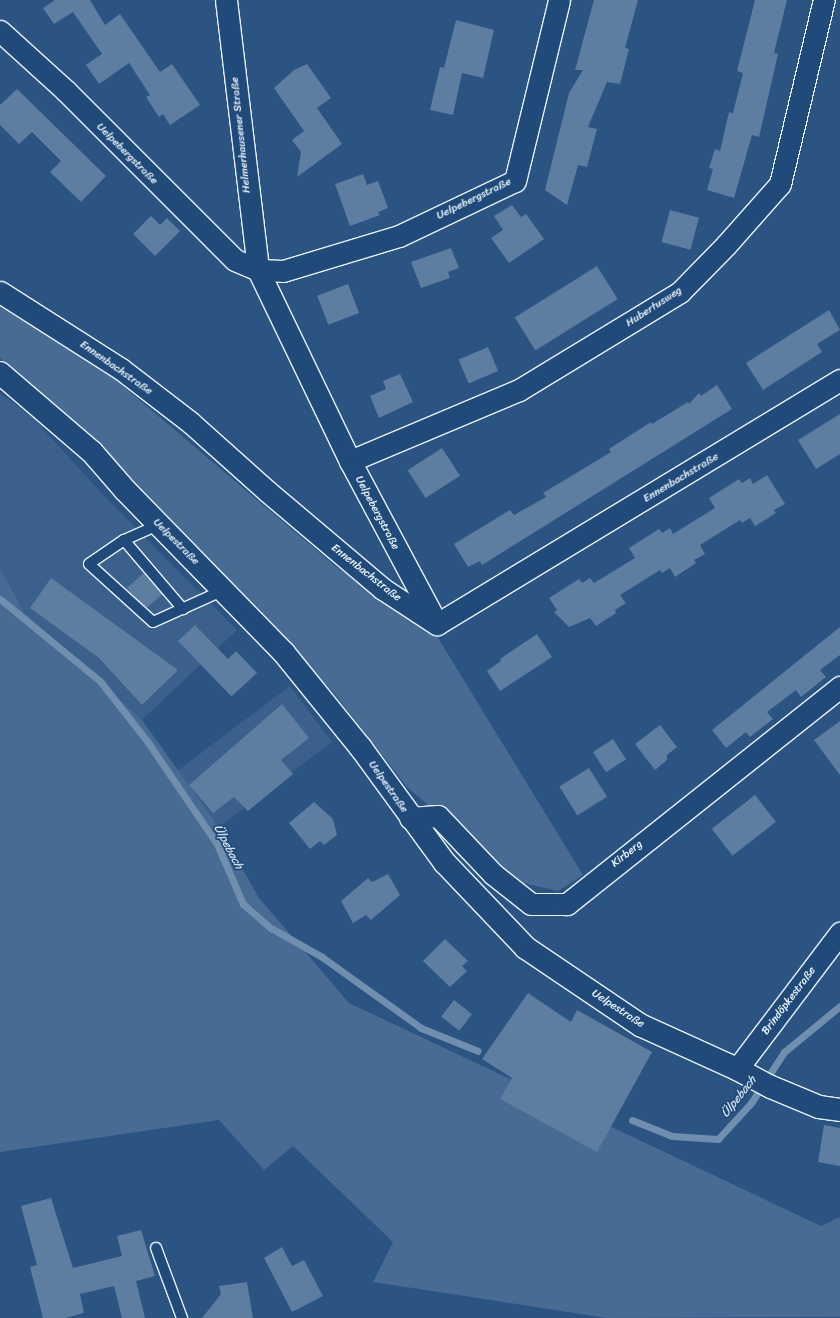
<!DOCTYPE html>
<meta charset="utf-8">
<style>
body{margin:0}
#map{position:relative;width:840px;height:1318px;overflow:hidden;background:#2b5482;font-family:Sriracha,sans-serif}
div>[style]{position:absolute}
.built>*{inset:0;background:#3a608b;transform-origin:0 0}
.green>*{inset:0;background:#476b93}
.stream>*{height:7px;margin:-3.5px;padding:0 3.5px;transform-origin:3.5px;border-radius:3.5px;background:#708ead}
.building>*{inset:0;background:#5d7da1;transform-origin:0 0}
.roads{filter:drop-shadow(1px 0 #e8f1f8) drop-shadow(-1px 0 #e8f1f8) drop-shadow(0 1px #e8f1f8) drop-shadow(0 -1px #e8f1f8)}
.lane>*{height:10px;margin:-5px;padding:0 5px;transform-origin:5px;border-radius:5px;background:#1f4a7a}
.street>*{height:21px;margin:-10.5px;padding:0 10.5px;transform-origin:10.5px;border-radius:10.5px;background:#1f4a7a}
.secondary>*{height:22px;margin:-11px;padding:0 11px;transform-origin:11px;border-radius:11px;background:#1f4a7a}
span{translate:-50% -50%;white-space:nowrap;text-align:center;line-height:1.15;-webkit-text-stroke:3.5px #1f4a7a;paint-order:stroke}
.street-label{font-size:11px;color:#e8f1f8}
.water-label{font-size:12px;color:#d0dde9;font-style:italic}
</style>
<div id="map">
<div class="built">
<i style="clip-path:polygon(0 393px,33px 418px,107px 499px,237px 630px,142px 720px,24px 612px,0 568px)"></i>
<i style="left:290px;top:686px;width:70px;height:142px;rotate:53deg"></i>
</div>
<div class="green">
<i style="clip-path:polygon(0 307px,97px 364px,335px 566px,435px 633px,583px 875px,558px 891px,519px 882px,408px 788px,333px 692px,198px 550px,85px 432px,0 358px)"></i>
<i style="clip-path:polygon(0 568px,24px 612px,142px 720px,220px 829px,259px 898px,349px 1003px,821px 1226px,840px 1217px,840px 1317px,607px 1318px,373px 1282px,393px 1242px,293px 1146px,264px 1170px,219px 1120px,0 1152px)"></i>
</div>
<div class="stream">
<i style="left:0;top:599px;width:129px;rotate:39.4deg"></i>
<i style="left:100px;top:681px;width:76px;rotate:51.9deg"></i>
<i style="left:147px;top:741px;width:125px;rotate:55.8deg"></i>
<i style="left:217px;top:844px;width:65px;rotate:66.6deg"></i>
<i style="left:243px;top:904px;width:37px;rotate:41deg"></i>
<i style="left:271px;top:928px;width:59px;rotate:29.6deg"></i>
<i style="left:322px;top:957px;width:122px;rotate:35.6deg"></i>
<i style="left:421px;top:1028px;width:61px;rotate:22deg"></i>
<i style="left:632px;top:1120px;width:43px;rotate:21.8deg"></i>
<i style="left:672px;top:1136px;width:46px;rotate:3.7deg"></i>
<i style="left:718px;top:1139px;width:49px;rotate:-47.5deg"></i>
<i style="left:751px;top:1103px;width:61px;rotate:-57.1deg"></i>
<i style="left:784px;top:1052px;width:72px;rotate:-39.4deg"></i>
</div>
<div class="building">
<i style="clip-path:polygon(55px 0,90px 0,105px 25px,120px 14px,160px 72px,172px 64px,200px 105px,170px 125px,163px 114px,159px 117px,146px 97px,150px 95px,129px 63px,99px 84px,86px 65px,102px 54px,73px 12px,54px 24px,43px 8px)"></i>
<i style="clip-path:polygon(594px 0,638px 0,625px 48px,629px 49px,620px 84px,607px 82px,588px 127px,597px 129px,587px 167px,578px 165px,567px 205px,545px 190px,569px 93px,583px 70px,575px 70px)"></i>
<i style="clip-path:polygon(755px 0,787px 0,774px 53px,778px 54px,759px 137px,752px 135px,734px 198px,707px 190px,713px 169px,709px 168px,715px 149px,720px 151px,729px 112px,733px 113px,743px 73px,737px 71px)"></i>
<i style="clip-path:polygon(456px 20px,494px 30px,483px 78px,462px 73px,453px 115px,430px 110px,440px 67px,444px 68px)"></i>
<i style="clip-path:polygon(307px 64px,331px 98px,317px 108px,342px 144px,297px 177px,301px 152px,292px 140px,304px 131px,274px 88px,294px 70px)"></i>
<i style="clip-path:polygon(17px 89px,106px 176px,81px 202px,50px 172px,61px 161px,32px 132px,19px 144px,0 125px,0 105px)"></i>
<i style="clip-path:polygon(363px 174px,367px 185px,378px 181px,388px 208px,378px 212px,380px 215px,350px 226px,335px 184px)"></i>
<i style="clip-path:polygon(512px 205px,521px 217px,526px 214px,544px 239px,509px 263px,491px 238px,503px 230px,494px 216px)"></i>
<i style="left:670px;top:210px;width:30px;height:33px;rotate:15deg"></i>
<i style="clip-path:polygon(151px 216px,160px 225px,167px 218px,180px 231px,155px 256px,133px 234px)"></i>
<i style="clip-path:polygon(451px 248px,459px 268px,448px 272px,450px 278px,421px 288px,411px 262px)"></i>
<i style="left:597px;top:266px;width:39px;height:97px;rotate:58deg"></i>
<i style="left:348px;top:284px;width:31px;height:33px;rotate:69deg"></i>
<i style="clip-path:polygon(829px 310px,840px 330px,817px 344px,822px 352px,763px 390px,746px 363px)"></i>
<i style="left:488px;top:347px;width:26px;height:32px;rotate:67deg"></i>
<i style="clip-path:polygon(400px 374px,413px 402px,379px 418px,370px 396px,386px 389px,383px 381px)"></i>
<i style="clip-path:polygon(717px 385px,732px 409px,482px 565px,480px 561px,468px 567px,454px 544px,510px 510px,514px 515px,546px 497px,543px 493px,611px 452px,609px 449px,651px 422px,652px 424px,688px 402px,689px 404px,699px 393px,701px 396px)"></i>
<i style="clip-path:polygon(840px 414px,840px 454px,816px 469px,798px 440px)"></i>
<i style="left:442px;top:448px;width:33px;height:41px;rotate:57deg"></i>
<i style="clip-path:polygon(767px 475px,785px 504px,774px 510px,776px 513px,755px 526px,750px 518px,742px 523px,740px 520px,700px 545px,705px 554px,694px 560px,696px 563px,675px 577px,670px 568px,662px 573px,660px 570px,620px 595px,626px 603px,615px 610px,616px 613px,596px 626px,590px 618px,569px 627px,554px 612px,557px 610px,549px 598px,579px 579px,582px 583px,590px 578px,594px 583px,635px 558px,629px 548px,659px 529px,662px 533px,670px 528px,673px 534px,715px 508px,709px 498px,739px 479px,742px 483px,750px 478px,753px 484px)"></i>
<i style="left:144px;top:573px;width:28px;height:23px;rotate:49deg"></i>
<i style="clip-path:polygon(51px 578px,178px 670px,142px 705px,99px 658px,30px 608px)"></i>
<i style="clip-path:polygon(195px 625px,228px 659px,236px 651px,257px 673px,233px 695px,231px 696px,178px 641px)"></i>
<i style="clip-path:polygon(840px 627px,840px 655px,820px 670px,826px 677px,801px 697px,796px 690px,767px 712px,773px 719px,750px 737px,746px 732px,726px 748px,712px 730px)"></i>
<i style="clip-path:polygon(537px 634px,552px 657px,500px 691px,487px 671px,501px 661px,500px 659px)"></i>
<i style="clip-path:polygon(282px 704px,309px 738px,281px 760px,293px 774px,248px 811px,234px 797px,213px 813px,189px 785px)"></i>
<i style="clip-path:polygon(840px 721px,840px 775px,814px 740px)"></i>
<i style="clip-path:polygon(660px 725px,677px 747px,667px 755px,667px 760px,655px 770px,635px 744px)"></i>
<i style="left:613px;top:739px;width:24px;height:24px;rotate:57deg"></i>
<i style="left:589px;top:768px;width:34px;height:35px;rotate:58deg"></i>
<i style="left:755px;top:795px;width:34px;height:55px;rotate:52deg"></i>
<i style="clip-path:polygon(314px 802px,333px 819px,337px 835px,324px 845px,320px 841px,310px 849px,289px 823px)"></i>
<i style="clip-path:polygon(388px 874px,400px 895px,371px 920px,366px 915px,353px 923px,341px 901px,368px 878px,372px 882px)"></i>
<i style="clip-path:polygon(445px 939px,468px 961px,462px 966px,467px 971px,450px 987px,423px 961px)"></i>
<i style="clip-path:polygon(528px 993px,571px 1022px,577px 1010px,652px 1052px,597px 1152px,500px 1099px,512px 1078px,482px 1059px)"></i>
<i style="left:454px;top:1000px;width:23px;height:21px;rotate:38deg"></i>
<i style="clip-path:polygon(824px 1125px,840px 1128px,840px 1166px,818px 1162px)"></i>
<i style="clip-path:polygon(51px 1198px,73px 1268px,122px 1256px,117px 1236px,141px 1230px,155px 1276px,136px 1281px,145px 1318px,122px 1318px,114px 1286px,80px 1294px,84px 1313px,65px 1318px,43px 1318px,30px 1267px,37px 1265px,21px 1206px)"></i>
<i style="clip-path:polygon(282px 1247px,292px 1266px,304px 1260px,323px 1296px,292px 1312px,264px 1258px)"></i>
<i style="clip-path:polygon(247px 1282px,253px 1318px,202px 1318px,221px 1294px,219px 1286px)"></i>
</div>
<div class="roads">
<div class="lane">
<i style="left:158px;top:525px;width:37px;rotate:156deg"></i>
<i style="left:124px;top:540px;width:42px;rotate:145.6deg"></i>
<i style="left:89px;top:564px;width:86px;rotate:42.2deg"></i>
<i style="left:153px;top:622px;width:78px;rotate:-24.3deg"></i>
<i style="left:124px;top:540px;width:91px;rotate:49.5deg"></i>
<i style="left:156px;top:1248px;width:75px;rotate:69.6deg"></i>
</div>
<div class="street">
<i style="left:226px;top:0;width:272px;rotate:83.2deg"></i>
<i style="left:258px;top:270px;width:212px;rotate:64.3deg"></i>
<i style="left:350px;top:461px;width:185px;rotate:61.9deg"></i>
<i style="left:0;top:31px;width:88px;rotate:42.2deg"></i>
<i style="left:65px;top:90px;width:240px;rotate:45deg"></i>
<i style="left:235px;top:260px;width:25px;rotate:23deg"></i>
<i style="left:258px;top:270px;width:25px;rotate:2deg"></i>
<i style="left:283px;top:271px;width:121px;rotate:-16.8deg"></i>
<i style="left:399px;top:236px;width:128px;rotate:-25.4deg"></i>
<i style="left:515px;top:181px;width:186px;rotate:-76.3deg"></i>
<i style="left:0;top:292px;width:143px;rotate:32.5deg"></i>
<i style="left:121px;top:369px;width:88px;rotate:37.6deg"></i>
<i style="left:191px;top:423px;width:102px;rotate:41.8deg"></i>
<i style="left:267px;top:491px;width:152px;rotate:40.2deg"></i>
<i style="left:383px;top:589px;width:62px;rotate:33.2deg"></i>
<i style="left:350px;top:461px;width:183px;rotate:-22.8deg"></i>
<i style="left:519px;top:390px;width:188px;rotate:-31.3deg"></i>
<i style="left:680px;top:292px;width:66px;rotate:-45.6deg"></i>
<i style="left:726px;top:245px;width:81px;rotate:-48.5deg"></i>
<i style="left:780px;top:184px;width:189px;rotate:-76.6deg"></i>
<i style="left:437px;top:624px;width:471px;rotate:-31.2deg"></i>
<i style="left:410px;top:818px;width:28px;rotate:-4deg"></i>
<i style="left:438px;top:816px;width:80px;rotate:46.5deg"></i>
<i style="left:493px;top:874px;width:48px;rotate:38.3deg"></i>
<i style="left:531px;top:904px;width:36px"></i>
<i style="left:567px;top:904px;width:349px;rotate:-38.5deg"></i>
<i style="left:737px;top:1069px;width:171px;rotate:-52.9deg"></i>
</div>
<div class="secondary">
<i style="left:0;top:373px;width:121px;rotate:40.7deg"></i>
<i style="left:92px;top:452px;width:50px;rotate:49deg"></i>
<i style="left:125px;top:490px;width:228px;rotate:45.7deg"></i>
<i style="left:284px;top:653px;width:122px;rotate:51deg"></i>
<i style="left:361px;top:748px;width:142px;rotate:53.9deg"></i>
<i style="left:445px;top:863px;width:117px;rotate:46.4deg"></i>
<i style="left:526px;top:948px;width:138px;rotate:34deg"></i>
<i style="left:640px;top:1025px;width:107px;rotate:24.4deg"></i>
<i style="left:737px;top:1069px;width:38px;rotate:28deg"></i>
<i style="left:771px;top:1087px;width:52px;rotate:22.6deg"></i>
<i style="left:819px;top:1107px;width:21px;rotate:8deg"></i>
</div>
</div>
<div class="street-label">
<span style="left:241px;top:135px;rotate:-96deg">Helmerhausener Straße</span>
<span style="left:127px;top:154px;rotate:45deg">Uelpebergstraße</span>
<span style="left:474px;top:199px;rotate:-26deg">Uelpebergstraße</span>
<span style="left:654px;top:307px;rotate:-33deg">Hubertusweg</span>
<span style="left:116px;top:368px;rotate:35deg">Ennenbachstraße</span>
<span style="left:681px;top:478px;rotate:-31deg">Ennenbachstraße</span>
<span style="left:377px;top:513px;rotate:62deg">Uelpebergstraße</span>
<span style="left:176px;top:542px;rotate:45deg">Uelpestraße</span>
<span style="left:366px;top:573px;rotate:38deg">Ennenbachstraße</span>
<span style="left:388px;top:787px;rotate:55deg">Uelpestraße</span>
<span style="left:627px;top:854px;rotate:-38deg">Kirberg</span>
<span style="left:789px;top:1001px;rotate:-53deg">Brindöpkestraße</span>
<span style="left:618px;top:1009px;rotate:33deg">Uelpestraße</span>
</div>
<div class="water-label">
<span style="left:228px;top:847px;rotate:62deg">Ülpebach</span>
<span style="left:739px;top:1097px;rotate:-52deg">Ülpebach</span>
</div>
</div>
